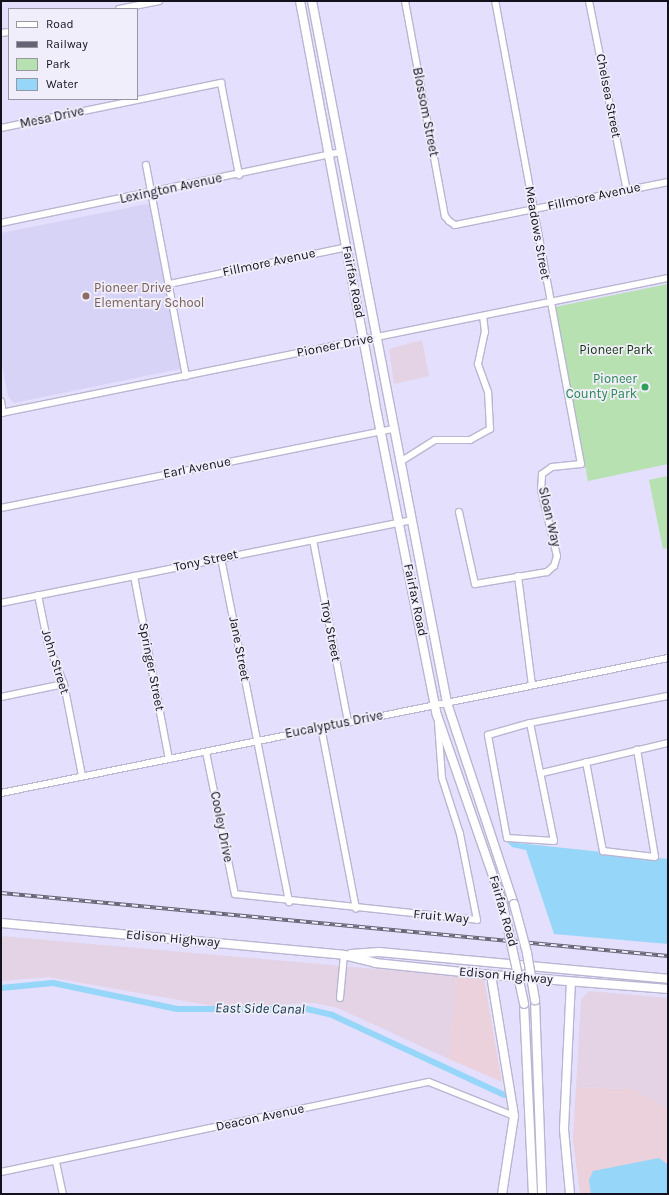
<!DOCTYPE html>
<style>
body{margin:0}
#map{position:relative;width:669px;height:1195px;overflow:hidden;background:#e3dffc;font-family:Karla,sans-serif}
div>[style]{position:absolute}
.commercial>*{inset:0;background:#e4d3e4}
.industrial>*{inset:0;background:#ead1db}
.built>*{inset:0;background:#d7d3f7}
.green>*{inset:0;background:#b7e1b0}
.water>*{inset:0;background:#96d6f8}
.canal>*{height:6px;margin:-3px;padding:0 3px;transform-origin:3px;border-radius:3px;background:#96d6f8}
.roads{filter:drop-shadow(1px 0 #b9b5d2) drop-shadow(-1px 0 #b9b5d2) drop-shadow(0 1px #b9b5d2) drop-shadow(0 -1px #b9b5d2)}
.minor>*{height:6px;margin:-3px;padding:0 3px;transform-origin:3px;border-radius:3px;background:#fff}
.major>*{height:8px;margin:-4px;padding:0 4px;transform-origin:4px;border-radius:4px;background:#fff}
.rail>*{height:3.5px;margin-top:-1.75px;transform-origin:0;background:repeating-linear-gradient(90deg,#f0eefa 0 6px,#666374 0 12px);box-sizing:border-box;border-block:1px solid #666374}
.bridges{filter:drop-shadow(1px 0 #b9b5d2) drop-shadow(-1px 0 #b9b5d2) drop-shadow(0 1px #b9b5d2) drop-shadow(0 -1px #b9b5d2)}
.major-bridge>*{height:8px;margin:-4px;padding:0 4px;transform-origin:4px;border-radius:4px;background:#fff}
.dots>*{width:11px;height:11px;translate:-50% -50%;box-sizing:border-box;border:2px solid #f0eefa;border-radius:50%}
span{translate:-50% -50%;white-space:nowrap;text-align:center;line-height:1.15;-webkit-text-stroke:3.5px #f0eefa;paint-order:stroke}
.street-label{font-size:13px;color:#13111b}
.education-label{font-size:13px;color:#785e54}
.left{translate:0 -50%;text-align:left}
.park-label{font-size:13px;color:#11350c}
.leisure-label{font-size:13px;color:#27864d}
.right{translate:-100% -50%;text-align:right}
.water-label{font-size:14px;color:#0e3446;font-style:italic}
.frame{position:absolute;inset:0;border:2px solid #13111b;pointer-events:none}
.legend{position:absolute;left:8px;top:8px;width:130px;height:92px;box-sizing:border-box;background:#f0eefa;border:1px solid #9896a1;margin:0;padding:5px 7px;list-style:none;font-size:12px;color:#13111b}
.legend li{display:flex;align-items:center;gap:8px;height:20px}
.legend b{width:20px;border:1px solid #9896a1}
</style>
<div id="map">
<div class="commercial">
<i style="clip-path:polygon(422px 340px,429px 376px,394px 384px,389px 349px)"></i>
<i style="clip-path:polygon(1px 936px,456px 976px,449px 1059px,338px 1008px,315px 1003px,219px 1007px,48px 977px,1px 981px)"></i>
<i style="clip-path:polygon(589px 991px,668px 998px,668px 1108px,632px 1089px,576px 1087px,581px 1000px)"></i>
</div>
<div class="industrial">
<i style="clip-path:polygon(456px 976px,484px 979px,502px 1082px,449px 1059px)"></i>
<i style="clip-path:polygon(576px 1087px,632px 1089px,668px 1108px,668px 1194px,580px 1194px,573px 1140px)"></i>
</div>
<div class="built">
<i style="clip-path:polygon(152px 203px,184px 368px,14px 403px,8px 396px,1px 359px,1px 233px)"></i>
</div>
<div class="green">
<i style="clip-path:polygon(668px 284px,668px 464px,588px 481px,555px 307px)"></i>
<i style="clip-path:polygon(668px 476px,668px 548px,663px 549px,649px 480px)"></i>
</div>
<div class="water">
<i style="clip-path:polygon(507px 842px,668px 859px,668px 944px,554px 934px,526px 850px,512px 847px)"></i>
<i style="clip-path:polygon(659px 1158px,668px 1165px,668px 1194px,591px 1194px,589px 1180px,593px 1171px)"></i>
</div>
<div class="canal">
<i style="left:1px;top:988px;width:52px;rotate:-5.5deg"></i>
<i style="left:53px;top:983px;width:127px;rotate:11.8deg"></i>
<i style="left:177px;top:1009px;width:130px"></i>
<i style="left:307px;top:1009px;width:26px;rotate:13deg"></i>
<i style="left:332px;top:1015px;width:190px;rotate:24.9deg"></i>
</div>
<div class="roads">
<div class="minor">
<i style="left:405px;top:1px;width:219px;rotate:79.5deg"></i>
<i style="left:445px;top:216px;width:6px;rotate:51deg"></i>
<i style="left:449px;top:221px;width:7px;rotate:34deg"></i>
<i style="left:455px;top:225px;width:217px;rotate:-11.4deg"></i>
<i style="left:589px;top:1px;width:194px;rotate:78.7deg"></i>
<i style="left:119px;top:9px;width:41px;rotate:-11.3deg"></i>
<i style="left:1px;top:33px;width:8px;rotate:-7deg"></i>
<i style="left:1px;top:128px;width:225px;rotate:-11.6deg"></i>
<i style="left:221px;top:83px;width:94px;rotate:78.9deg"></i>
<i style="left:146px;top:165px;width:215px;rotate:79.3deg"></i>
<i style="left:1px;top:223px;width:347px;rotate:-11.8deg"></i>
<i style="left:169px;top:284px;width:182px;rotate:-11.7deg"></i>
<i style="left:1px;top:401px;width:12px;rotate:81deg"></i>
<i style="left:1px;top:413px;width:681px;rotate:-11.44deg"></i>
<i style="left:400px;top:462px;width:41px;rotate:-32.2deg"></i>
<i style="left:435px;top:440px;width:35px"></i>
<i style="left:470px;top:440px;width:23px;rotate:-29deg"></i>
<i style="left:490px;top:429px;width:37px;rotate:-93deg"></i>
<i style="left:488px;top:392px;width:30px;rotate:-110deg"></i>
<i style="left:478px;top:364px;width:33px;rotate:-78deg"></i>
<i style="left:485px;top:332px;width:16px;rotate:-97deg"></i>
<i style="left:1px;top:508px;width:401px;rotate:-11.4deg"></i>
<i style="left:459px;top:512px;width:74px;rotate:77.5deg"></i>
<i style="left:475px;top:584px;width:73px;rotate:-9.5deg"></i>
<i style="left:547px;top:572px;width:9px;rotate:-41deg"></i>
<i style="left:554px;top:566px;width:10px;rotate:-73deg"></i>
<i style="left:557px;top:556px;width:68px;rotate:-103.6deg"></i>
<i style="left:541px;top:490px;width:16px;rotate:-86deg"></i>
<i style="left:542px;top:474px;width:12px;rotate:-35deg"></i>
<i style="left:552px;top:467px;width:29px;rotate:-6deg"></i>
<i style="left:581px;top:464px;width:471px;rotate:-100.5deg"></i>
<i style="left:313px;top:540px;width:185px;rotate:79.1deg"></i>
<i style="left:221px;top:558px;width:351px;rotate:78.8deg"></i>
<i style="left:134px;top:576px;width:186px;rotate:79.2deg"></i>
<i style="left:518px;top:576px;width:110px;rotate:82.7deg"></i>
<i style="left:38px;top:595px;width:50px;rotate:78.5deg"></i>
<i style="left:48px;top:644px;width:43px;rotate:68.2deg"></i>
<i style="left:64px;top:684px;width:94px;rotate:78.9deg"></i>
<i style="left:1px;top:603px;width:418px;rotate:-11.4deg"></i>
<i style="left:1px;top:697px;width:64px;rotate:-11.7deg"></i>
<i style="left:530px;top:723px;width:120px;rotate:78.5deg"></i>
<i style="left:554px;top:841px;width:47px;rotate:-176.3deg"></i>
<i style="left:507px;top:838px;width:105px;rotate:-100.5deg"></i>
<i style="left:488px;top:735px;width:44px;rotate:-15.9deg"></i>
<i style="left:530px;top:723px;width:141px;rotate:-11.1deg"></i>
<i style="left:321px;top:727px;width:185px;rotate:79.1deg"></i>
<i style="left:206px;top:752px;width:145px;rotate:78.5deg"></i>
<i style="left:235px;top:894px;width:243px;rotate:6.1deg"></i>
<i style="left:477px;top:920px;width:88px;rotate:-101.2deg"></i>
<i style="left:460px;top:834px;width:59px;rotate:-107.8deg"></i>
<i style="left:442px;top:778px;width:56px;rotate:-94.1deg"></i>
<i style="left:586px;top:762px;width:91px;rotate:79.2deg"></i>
<i style="left:603px;top:851px;width:52px;rotate:6.6deg"></i>
<i style="left:655px;top:857px;width:109px;rotate:-99.5deg"></i>
<i style="left:542px;top:773px;width:130px;rotate:-13.4deg"></i>
<i style="left:1px;top:793px;width:681px;rotate:-11.44deg"></i>
<i style="left:340px;top:998px;width:43px;rotate:-84.7deg"></i>
<i style="left:56px;top:1162px;width:33px;rotate:78deg"></i>
<i style="left:1px;top:1172px;width:437px;rotate:-11.9deg"></i>
<i style="left:429px;top:1082px;width:92px;rotate:21.8deg"></i>
</div>
<div class="major">
<i style="left:300px;top:1px;width:404px;rotate:79.4deg"></i>
<i style="left:374px;top:398px;width:323px;rotate:78.8deg"></i>
<i style="left:437px;top:715px;width:201px;rotate:70.8deg"></i>
<i style="left:312px;top:1px;width:715px;rotate:79.11deg"></i>
<i style="left:447px;top:703px;width:212px;rotate:71.6deg"></i>
<i style="left:1px;top:923px;width:344px;rotate:5.3deg"></i>
<i style="left:344px;top:955px;width:32px;rotate:14deg"></i>
<i style="left:375px;top:963px;width:117px;rotate:5.9deg"></i>
<i style="left:491px;top:975px;width:178px;rotate:4.5deg"></i>
<i style="left:351px;top:954px;width:28px;rotate:-4deg"></i>
<i style="left:379px;top:952px;width:290px;rotate:5.3deg"></i>
<i style="left:491px;top:975px;width:143px;rotate:80.7deg"></i>
<i style="left:514px;top:1116px;width:79px;rotate:98.7deg"></i>
<i style="left:535px;top:1000px;width:194px;rotate:87.9deg"></i>
<i style="left:524px;top:1004px;width:190px;rotate:87.3deg"></i>
<i style="left:570px;top:1194px;width:65px;rotate:-95.3deg"></i>
<i style="left:564px;top:1129px;width:147px;rotate:-87.3deg"></i>
</div>
</div>
<div class="rail">
<i style="left:1px;top:893px;width:670px;rotate:5.4deg"></i>
</div>
<div class="bridges">
<div class="major-bridge">
<i style="left:514px;top:904px;width:51px;rotate:75.1deg"></i>
<i style="left:527px;top:953px;width:48px;rotate:80.3deg"></i>
<i style="left:503px;top:905px;width:101px;rotate:78deg"></i>
</div>
</div>
<div class="dots">
<i style="left:86px;top:296px;background:#8d6e63"></i>
<i style="left:645px;top:387px;background:#2e9e5b"></i>
</div>
<div class="street-label">
<span style="left:608px;top:96px;rotate:79deg">Chelsea Street</span>
<span style="left:425px;top:112px;rotate:79deg">Blossom Street</span>
<span style="left:52px;top:118px;rotate:-12deg">Mesa Drive</span>
<span style="left:171px;top:189px;rotate:-12deg">Lexington Avenue</span>
<span style="left:594px;top:197px;rotate:-12deg">Fillmore Avenue</span>
<span style="left:537px;top:233px;rotate:80deg">Meadows Street</span>
<span style="left:269px;top:263px;rotate:-12deg">Fillmore Avenue</span>
<span style="left:353px;top:282px;rotate:79deg">Fairfax Road</span>
<span style="left:335px;top:346px;rotate:-11deg">Pioneer Drive</span>
<span style="left:197px;top:468px;rotate:-11deg">Earl Avenue</span>
<span style="left:549px;top:517px;rotate:77deg">Sloan Way</span>
<span style="left:206px;top:561px;rotate:-12deg">Tony Street</span>
<span style="left:415px;top:600px;rotate:78deg">Fairfax Road</span>
<span style="left:330px;top:631px;rotate:79deg">Troy Street</span>
<span style="left:239px;top:649px;rotate:79deg">Jane Street</span>
<span style="left:55px;top:662px;rotate:73deg">John Street</span>
<span style="left:151px;top:667px;rotate:79deg">Springer Street</span>
<span style="left:334px;top:725px;rotate:-11deg">Eucalyptus Drive</span>
<span style="left:221px;top:827px;rotate:79deg">Cooley Drive</span>
<span style="left:503px;top:911px;rotate:74deg">Fairfax Road</span>
<span style="left:441px;top:917px;rotate:5deg">Fruit Way</span>
<span style="left:173px;top:939px;rotate:5deg">Edison Highway</span>
<span style="left:506px;top:976px;rotate:5deg">Edison Highway</span>
<span style="left:260px;top:1118px;rotate:-12deg">Deacon Avenue</span>
</div>
<div class="education-label">
<span class="left" style="left:94px;top:296px">Pioneer Drive<br>Elementary School</span>
</div>
<div class="park-label">
<span style="left:616px;top:350px">Pioneer Park</span>
</div>
<div class="leisure-label">
<span class="right" style="left:637px;top:387px">Pioneer<br>County Park</span>
</div>
<div class="water-label">
<span style="left:260px;top:1009px;rotate:1deg">East Side Canal</span>
</div>
<div class="frame"></div>
<ul class="legend">
<li><b style="height:5px;background:#fff"></b>Road</li>
<li><b style="height:5px;background:#666374"></b>Railway</li>
<li><b style="height:11px;background:#b7e1b0"></b>Park</li>
<li><b style="height:11px;background:#96d6f8"></b>Water</li>
</ul>
</div>
